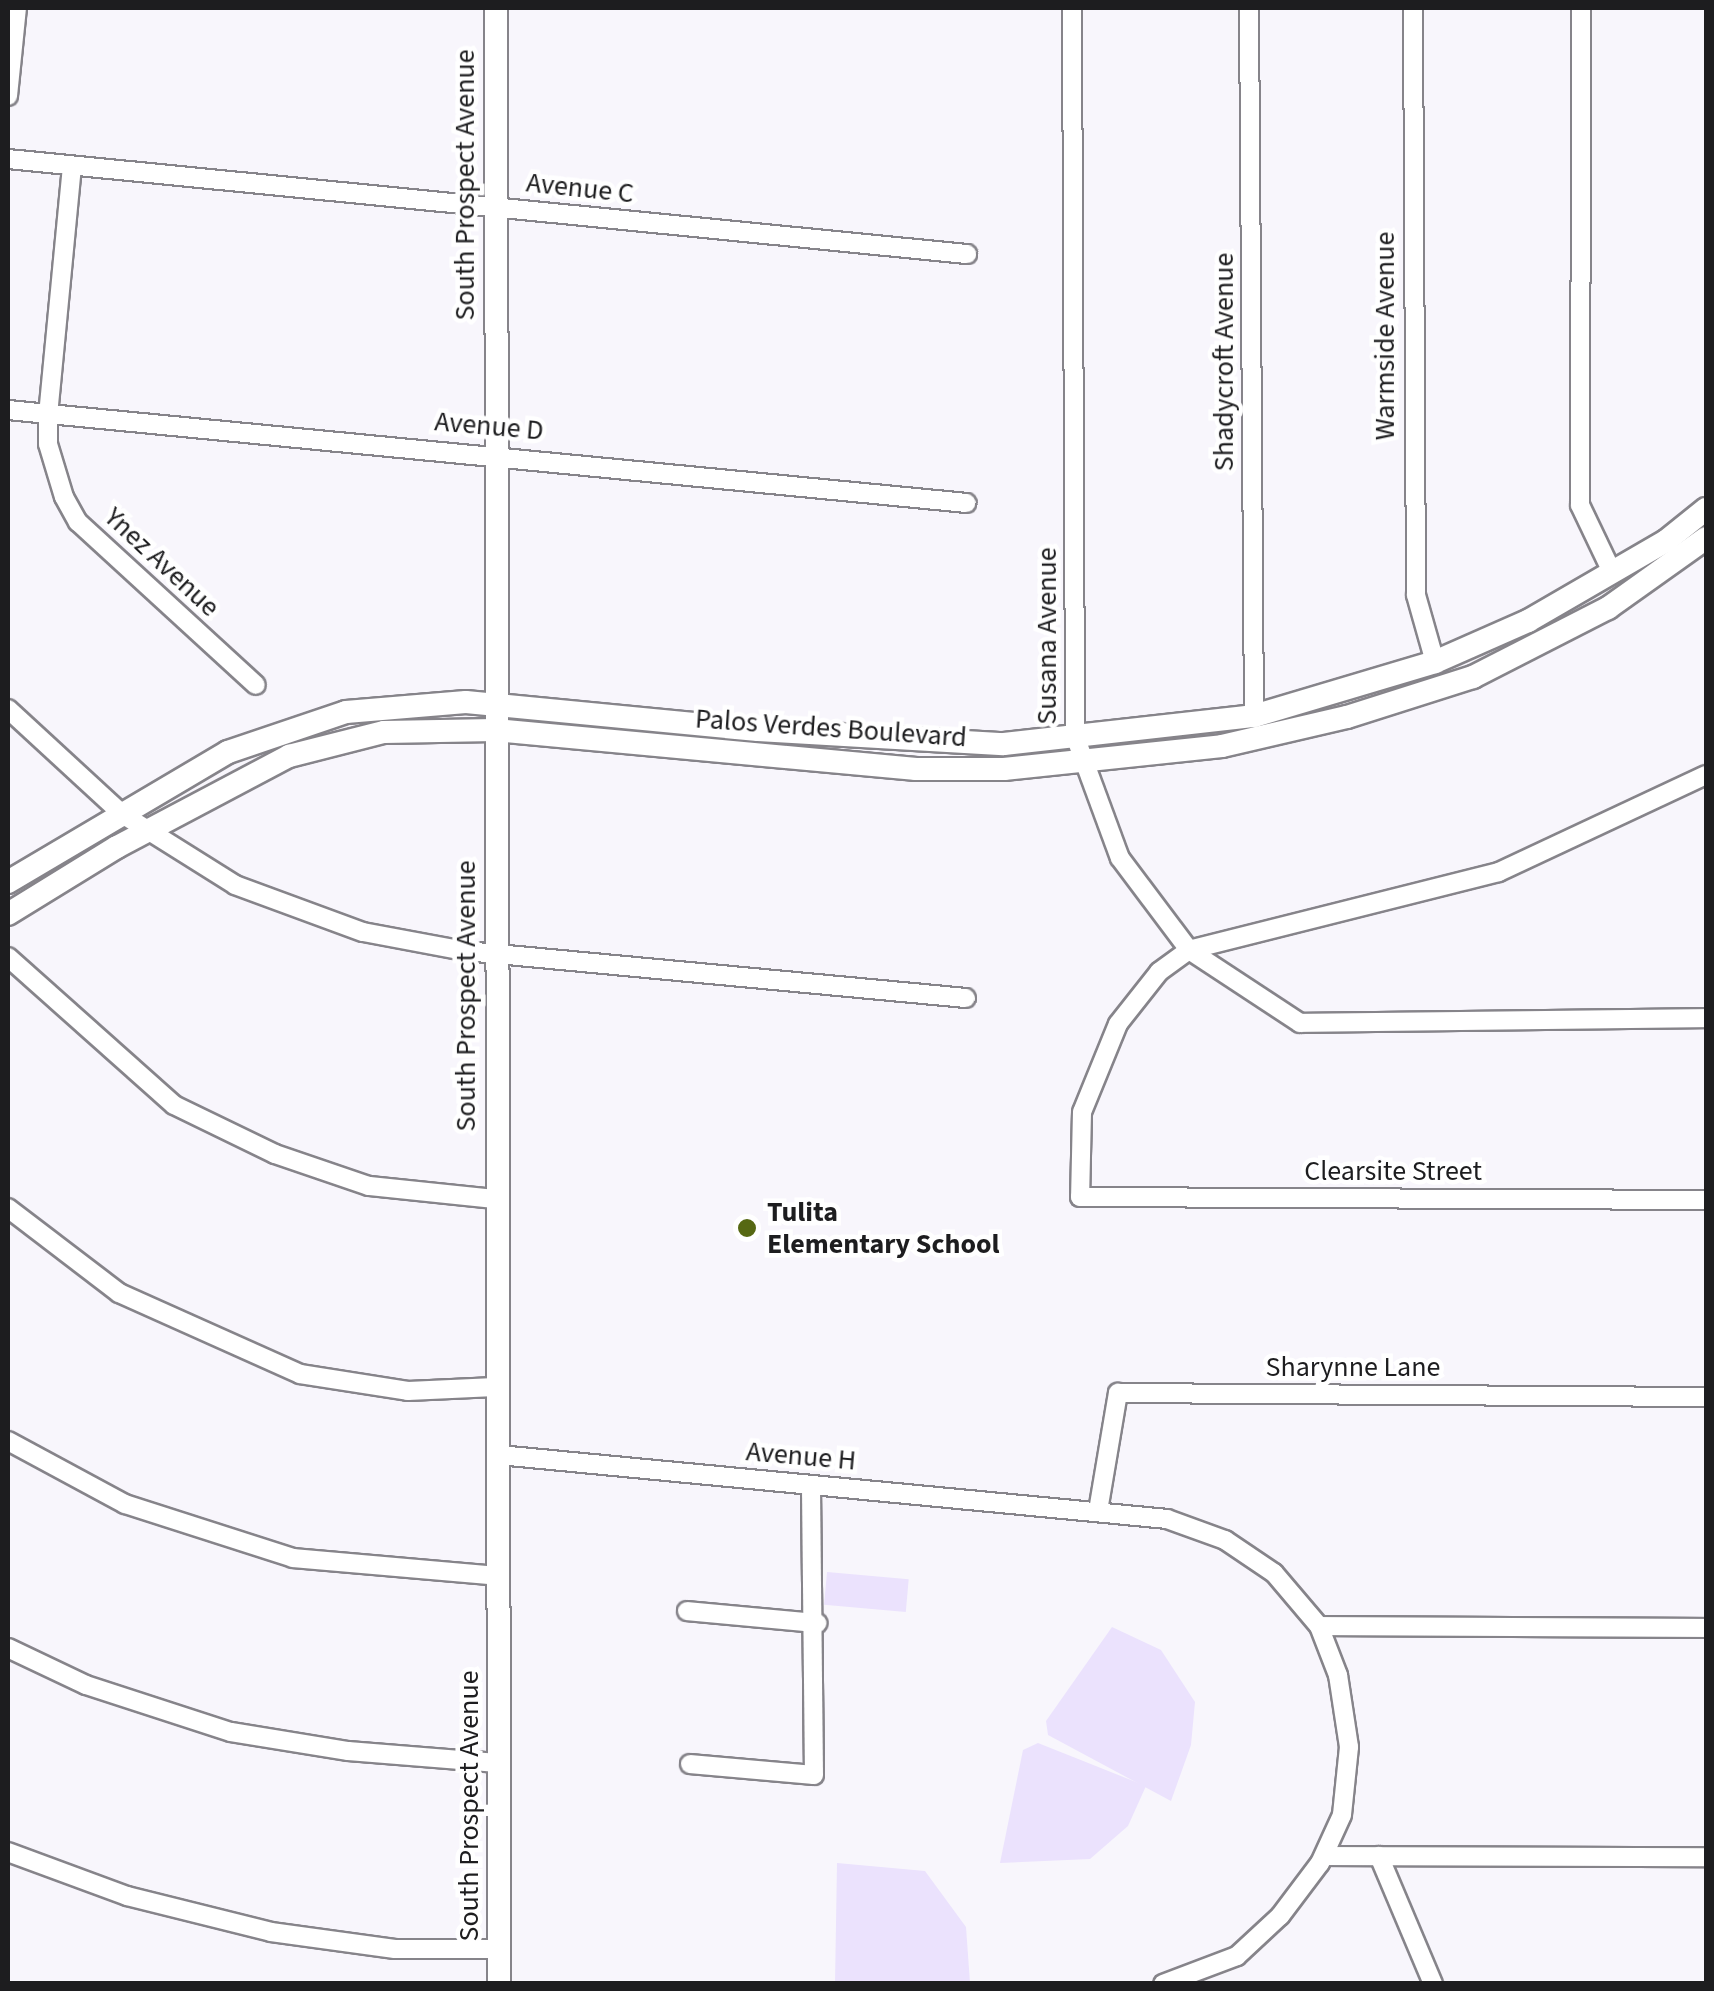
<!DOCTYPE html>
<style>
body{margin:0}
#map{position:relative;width:1714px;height:1991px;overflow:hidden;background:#f8f6fc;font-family:"Source Sans 3",sans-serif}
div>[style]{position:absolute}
.green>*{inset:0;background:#ebe2fd;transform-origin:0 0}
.roads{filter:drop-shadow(2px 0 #86848a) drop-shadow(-2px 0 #86848a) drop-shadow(0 2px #86848a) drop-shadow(0 -2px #86848a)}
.minor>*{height:18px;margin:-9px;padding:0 9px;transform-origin:9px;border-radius:9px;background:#fff}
.major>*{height:22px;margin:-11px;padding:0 11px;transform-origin:11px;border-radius:11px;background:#fff}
.dots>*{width:28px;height:28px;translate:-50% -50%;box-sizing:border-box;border:5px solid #fff;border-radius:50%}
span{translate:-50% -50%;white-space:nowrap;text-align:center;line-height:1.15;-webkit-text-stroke:9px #fff;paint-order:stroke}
.street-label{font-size:28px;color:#1d1d1f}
.poi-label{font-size:28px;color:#1d1d1f;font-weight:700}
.left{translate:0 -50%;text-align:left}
.frame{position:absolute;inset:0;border:10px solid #1d1d1f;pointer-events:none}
</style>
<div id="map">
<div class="green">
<i style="left:827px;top:1572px;width:82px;height:33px;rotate:5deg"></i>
<i style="clip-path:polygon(1112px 1627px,1161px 1650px,1195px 1702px,1191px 1745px,1171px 1801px,1048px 1735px,1046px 1721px)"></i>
<i style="clip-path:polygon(1038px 1743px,1146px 1786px,1128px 1826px,1090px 1859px,1000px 1863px,1023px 1750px)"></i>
<i style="clip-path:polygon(837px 1863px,925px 1871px,966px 1927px,970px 1983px,835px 1983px)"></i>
</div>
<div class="roads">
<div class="minor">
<i style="left:1072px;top:8px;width:728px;rotate:89.76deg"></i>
<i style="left:1075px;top:736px;width:130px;rotate:69.8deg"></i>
<i style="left:1120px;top:858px;width:115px;rotate:53.1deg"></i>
<i style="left:1189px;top:950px;width:133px;rotate:33.3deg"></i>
<i style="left:1300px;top:1023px;width:406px;rotate:-0.7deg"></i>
<i style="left:1249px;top:8px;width:708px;rotate:89.6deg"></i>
<i style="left:1413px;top:8px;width:587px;rotate:89.71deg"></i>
<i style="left:1416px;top:595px;width:70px;rotate:74.2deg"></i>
<i style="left:1581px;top:8px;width:497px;rotate:90.1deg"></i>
<i style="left:1580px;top:505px;width:74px;rotate:64.5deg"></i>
<i style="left:8px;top:96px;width:88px;rotate:-84.2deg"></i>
<i style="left:8px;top:159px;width:964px;rotate:5.66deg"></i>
<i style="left:72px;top:166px;width:249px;rotate:95.5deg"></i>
<i style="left:48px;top:414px;width:30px;rotate:90deg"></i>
<i style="left:48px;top:444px;width:55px;rotate:73.2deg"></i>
<i style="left:64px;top:497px;width:29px;rotate:61deg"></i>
<i style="left:78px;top:522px;width:241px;rotate:42.5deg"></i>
<i style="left:8px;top:410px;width:963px;rotate:5.54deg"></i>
<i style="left:8px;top:709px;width:155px;rotate:42.6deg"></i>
<i style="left:122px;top:814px;width:133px;rotate:32.1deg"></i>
<i style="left:235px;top:885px;width:136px;rotate:20.2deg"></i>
<i style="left:363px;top:932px;width:104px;rotate:10.6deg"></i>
<i style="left:465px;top:951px;width:503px;rotate:5.36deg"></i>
<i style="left:1706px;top:775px;width:229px;rotate:154.9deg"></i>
<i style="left:1499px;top:872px;width:320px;rotate:165.9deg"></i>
<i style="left:1189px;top:950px;width:37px;rotate:144deg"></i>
<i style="left:1159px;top:972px;width:66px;rotate:128.3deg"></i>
<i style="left:1118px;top:1024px;width:95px;rotate:112.2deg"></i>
<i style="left:1082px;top:1112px;width:85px;rotate:91.3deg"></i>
<i style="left:1080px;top:1197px;width:626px;rotate:0.27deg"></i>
<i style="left:8px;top:957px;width:222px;rotate:41.7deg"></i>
<i style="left:174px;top:1105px;width:112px;rotate:25.9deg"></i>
<i style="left:275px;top:1154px;width:99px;rotate:18.8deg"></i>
<i style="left:369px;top:1186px;width:127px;rotate:5.9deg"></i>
<i style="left:8px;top:1208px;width:140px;rotate:37.4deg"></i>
<i style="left:119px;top:1293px;width:198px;rotate:24.1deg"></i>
<i style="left:300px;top:1374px;width:109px;rotate:8.9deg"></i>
<i style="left:408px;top:1391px;width:87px;rotate:-2.6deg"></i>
<i style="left:8px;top:1441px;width:133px;rotate:28.3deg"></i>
<i style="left:125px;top:1504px;width:176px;rotate:17.8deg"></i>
<i style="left:293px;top:1558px;width:205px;rotate:5deg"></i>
<i style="left:499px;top:1455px;width:671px;rotate:5.47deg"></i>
<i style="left:1167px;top:1519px;width:62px;rotate:19.9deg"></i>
<i style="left:1225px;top:1540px;width:59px;rotate:34deg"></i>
<i style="left:1274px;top:1573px;width:70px;rotate:49.7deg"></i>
<i style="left:1319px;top:1626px;width:53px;rotate:68.8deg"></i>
<i style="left:1338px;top:1675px;width:73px;rotate:81.3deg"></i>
<i style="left:1349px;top:1747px;width:68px;rotate:95.9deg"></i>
<i style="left:1342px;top:1815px;width:53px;rotate:114.6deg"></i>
<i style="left:1320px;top:1863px;width:66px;rotate:127deg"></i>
<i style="left:1280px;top:1916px;width:59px;rotate:137.1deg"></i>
<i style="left:1237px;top:1956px;width:79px;rotate:159.3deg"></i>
<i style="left:1098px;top:1511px;width:120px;rotate:-80.4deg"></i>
<i style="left:1118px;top:1393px;width:588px;rotate:0.39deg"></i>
<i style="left:687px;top:1611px;width:131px;rotate:5.3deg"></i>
<i style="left:1319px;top:1626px;width:387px;rotate:0.3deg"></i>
<i style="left:8px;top:1648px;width:86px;rotate:25.4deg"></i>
<i style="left:86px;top:1685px;width:152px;rotate:18deg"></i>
<i style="left:231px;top:1732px;width:119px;rotate:9.2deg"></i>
<i style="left:348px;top:1751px;width:150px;rotate:4.6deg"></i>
<i style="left:690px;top:1764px;width:124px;rotate:5.1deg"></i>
<i style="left:814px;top:1775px;width:289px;rotate:-90.6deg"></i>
<i style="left:8px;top:1852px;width:127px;rotate:20.3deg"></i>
<i style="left:127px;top:1896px;width:148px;rotate:14deg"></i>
<i style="left:271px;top:1932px;width:125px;rotate:7.8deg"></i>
<i style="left:395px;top:1949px;width:105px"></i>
<i style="left:1325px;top:1856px;width:381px;rotate:0.2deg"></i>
<i style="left:1379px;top:1856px;width:139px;rotate:67.1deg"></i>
</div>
<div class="major">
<i style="left:496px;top:8px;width:1976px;rotate:89.91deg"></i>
<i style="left:8px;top:882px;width:256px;rotate:-30.6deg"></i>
<i style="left:228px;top:752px;width:125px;rotate:-18.7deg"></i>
<i style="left:346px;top:712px;width:120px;rotate:-4.8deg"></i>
<i style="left:466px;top:702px;width:293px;rotate:5.5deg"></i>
<i style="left:758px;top:730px;width:246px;rotate:3.3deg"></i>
<i style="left:1004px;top:744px;width:252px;rotate:-6.4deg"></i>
<i style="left:1254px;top:716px;width:189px;rotate:-16.6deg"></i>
<i style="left:1435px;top:662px;width:102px;rotate:-23.8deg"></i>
<i style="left:1528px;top:621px;width:160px;rotate:-30.1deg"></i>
<i style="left:1666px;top:541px;width:51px;rotate:-38.7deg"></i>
<i style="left:8px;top:914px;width:128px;rotate:-31.6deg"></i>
<i style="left:117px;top:847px;width:195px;rotate:-27.9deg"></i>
<i style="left:289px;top:756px;width:98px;rotate:-14.2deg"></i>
<i style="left:384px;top:732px;width:111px;rotate:-1deg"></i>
<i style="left:495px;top:730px;width:423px;rotate:5.3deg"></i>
<i style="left:916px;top:769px;width:88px"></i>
<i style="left:1004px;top:769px;width:219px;rotate:-6deg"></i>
<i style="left:1222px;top:746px;width:128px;rotate:-13.1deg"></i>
<i style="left:1347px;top:717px;width:132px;rotate:-17.6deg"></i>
<i style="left:1473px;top:677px;width:152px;rotate:-27.1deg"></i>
<i style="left:1608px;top:608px;width:120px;rotate:-35.5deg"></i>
</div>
</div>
<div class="dots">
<i style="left:747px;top:1228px;background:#566813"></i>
</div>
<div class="street-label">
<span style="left:465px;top:185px;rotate:-90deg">South Prospect Avenue</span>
<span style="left:580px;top:188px;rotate:6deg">Avenue C</span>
<span style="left:1385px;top:336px;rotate:-90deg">Warmside Avenue</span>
<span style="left:1224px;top:362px;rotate:-90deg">Shadycroft Avenue</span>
<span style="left:489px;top:426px;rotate:5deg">Avenue D</span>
<span style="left:162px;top:562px;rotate:43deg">Ynez Avenue</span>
<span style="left:1047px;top:636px;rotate:-90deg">Susana Avenue</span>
<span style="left:831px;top:728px;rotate:4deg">Palos Verdes Boulevard</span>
<span style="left:466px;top:996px;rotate:-90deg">South Prospect Avenue</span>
<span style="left:1393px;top:1171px">Clearsite Street</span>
<span style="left:1353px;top:1367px">Sharynne Lane</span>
<span style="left:801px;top:1456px;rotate:5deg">Avenue H</span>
<span style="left:469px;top:1806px;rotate:-90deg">South Prospect Avenue</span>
</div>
<div class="poi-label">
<span class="left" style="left:767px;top:1228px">Tulita<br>Elementary School</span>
</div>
<div class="frame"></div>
</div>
